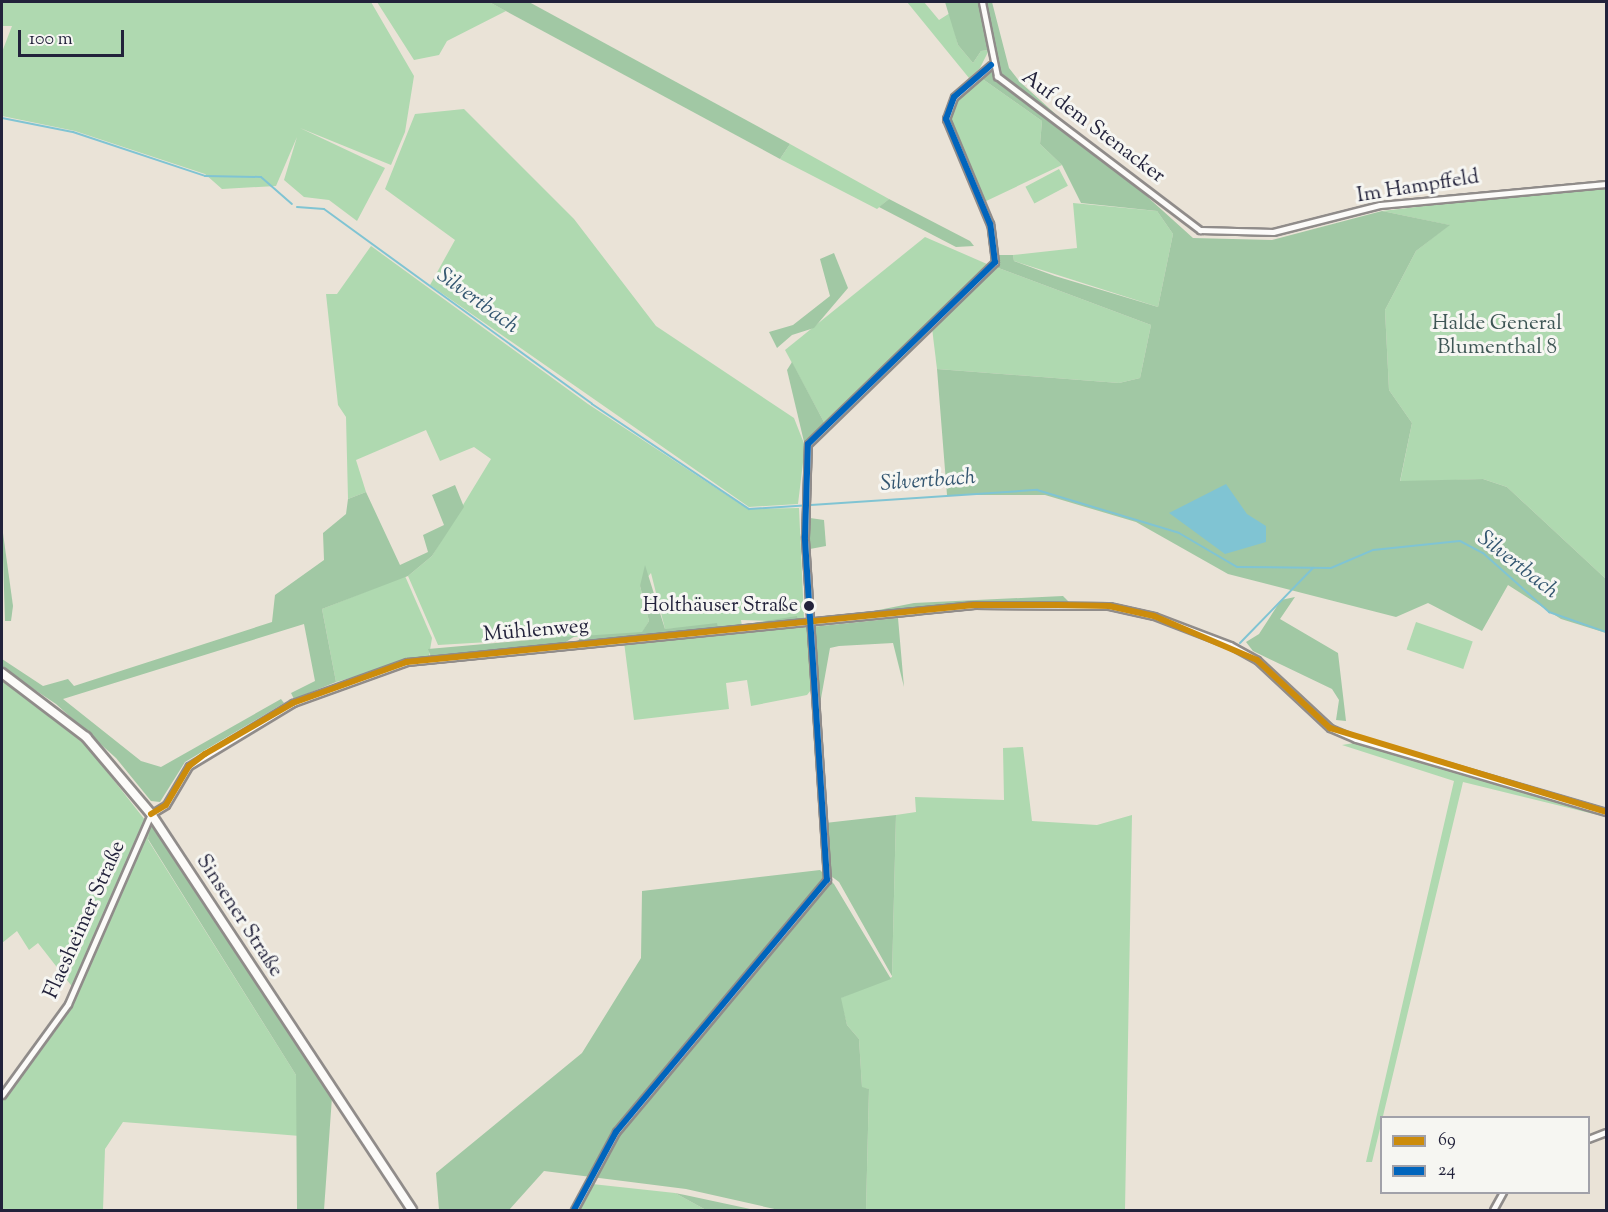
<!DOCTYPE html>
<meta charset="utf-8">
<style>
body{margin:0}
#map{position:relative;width:1608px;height:1212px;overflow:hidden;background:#eae3d7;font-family:"Sorts Mill Goudy",serif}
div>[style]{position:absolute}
.green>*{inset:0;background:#afd9b0;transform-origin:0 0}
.forest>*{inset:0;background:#a1c8a4;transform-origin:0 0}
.water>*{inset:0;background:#80c4d3}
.stream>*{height:2px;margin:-1px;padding:0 1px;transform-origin:1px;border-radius:1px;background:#80c4d3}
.roads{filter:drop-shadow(2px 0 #908c8a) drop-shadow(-2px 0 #908c8a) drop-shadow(0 2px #908c8a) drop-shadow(0 -2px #908c8a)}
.minor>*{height:5px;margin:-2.5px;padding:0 2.5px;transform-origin:2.5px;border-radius:2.5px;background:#fcfbf9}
.secondary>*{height:8px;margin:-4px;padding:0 4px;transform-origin:4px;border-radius:4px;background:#fcfbf9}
.bus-1>*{height:6px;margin:-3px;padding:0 3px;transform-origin:3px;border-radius:3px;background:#cc8c0c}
.bus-2>*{height:6px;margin:-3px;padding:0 3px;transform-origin:3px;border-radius:3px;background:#0065bd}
.dots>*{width:16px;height:16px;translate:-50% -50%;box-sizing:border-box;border:3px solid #f6f6f2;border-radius:50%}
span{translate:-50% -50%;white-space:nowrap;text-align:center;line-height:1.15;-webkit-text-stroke:6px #f6f6f2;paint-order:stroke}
.bus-label{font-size:20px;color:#22223b}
.right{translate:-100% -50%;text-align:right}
.street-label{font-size:21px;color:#22223b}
.park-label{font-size:21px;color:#3e5655}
.water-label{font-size:22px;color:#335670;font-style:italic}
.frame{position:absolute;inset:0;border:3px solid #22223b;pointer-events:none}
.legend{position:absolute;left:1380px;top:1116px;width:210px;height:78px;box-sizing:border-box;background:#f6f6f2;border:2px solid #a1a1a9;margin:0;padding:8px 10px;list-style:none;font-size:18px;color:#22223b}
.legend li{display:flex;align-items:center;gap:12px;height:30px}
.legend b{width:30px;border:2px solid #a1a1a9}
.scale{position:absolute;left:18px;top:30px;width:106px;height:27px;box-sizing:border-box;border:3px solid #22223b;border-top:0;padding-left:8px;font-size:18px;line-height:21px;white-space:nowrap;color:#22223b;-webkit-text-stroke:4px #f6f6f2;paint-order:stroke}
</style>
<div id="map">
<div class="green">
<i style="clip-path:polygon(2px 2px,371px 2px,414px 76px,405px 132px,391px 165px,300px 128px,385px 168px,357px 221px,329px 200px,304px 197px,284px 180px,297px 137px,276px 186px,222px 189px,205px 174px,75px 131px,2px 116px,2px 52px,12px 26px,2px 26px)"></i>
<i style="clip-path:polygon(377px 2px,489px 2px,506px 11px,447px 41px,439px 55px,414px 60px)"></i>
<i style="clip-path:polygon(907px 2px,924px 2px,939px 20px,950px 13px,958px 45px,973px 63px,981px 51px,989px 50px,980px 68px,969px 78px)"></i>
<i style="clip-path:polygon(977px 75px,1042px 121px,1040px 144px,1062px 165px,982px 203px,948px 118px,952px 104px)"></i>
<i style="clip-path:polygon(464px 109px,574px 219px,656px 326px,794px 418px,805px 446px,798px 504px,749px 507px,430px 285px,455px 240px,385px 189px,415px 114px)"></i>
<i style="clip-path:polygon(790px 144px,889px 199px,877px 209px,780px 159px)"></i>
<i style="left:1059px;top:169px;width:19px;height:38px;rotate:62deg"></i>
<i style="clip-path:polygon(1572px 189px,1606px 189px,1606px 579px,1507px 487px,1483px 479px,1400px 482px,1412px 423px,1389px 390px,1385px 310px,1416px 251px,1449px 225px,1382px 211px)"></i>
<i style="clip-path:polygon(1073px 203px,1157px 211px,1173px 234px,1158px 307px,1014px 261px,1013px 255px,1077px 248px)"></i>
<i style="clip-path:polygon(925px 237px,987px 264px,825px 424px,785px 350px)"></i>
<i style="clip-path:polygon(371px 246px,588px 404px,748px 509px,799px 508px,804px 618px,798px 622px,741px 620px,742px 626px,665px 629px,651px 573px,640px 586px,649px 621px,642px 633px,438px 645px,408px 576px,432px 556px,491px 459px,474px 447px,440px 461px,426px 430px,356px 460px,366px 492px,348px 499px,346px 417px,338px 405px,326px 294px,337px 294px)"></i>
<i style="clip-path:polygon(993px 266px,1151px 325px,1140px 378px,1119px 383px,937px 369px,932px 328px)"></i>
<i style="clip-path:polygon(405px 576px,432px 638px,429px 656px,336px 682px,322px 609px)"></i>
<i style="left:1416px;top:622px;width:60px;height:29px;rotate:19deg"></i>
<i style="clip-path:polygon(807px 626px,811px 690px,807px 695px,751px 706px,747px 680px,726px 683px,729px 709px,634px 720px,624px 642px)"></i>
<i style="clip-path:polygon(2px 681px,55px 717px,90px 750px,145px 820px,74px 989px,38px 943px,29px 950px,17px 931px,2px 943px)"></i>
<i style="clip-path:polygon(1354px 743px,1606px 817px,1463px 782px,1372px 1162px,1366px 1162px,1454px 781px,1342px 745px)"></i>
<i style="clip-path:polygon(1023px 747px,1032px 821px,1097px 825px,1132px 815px,1125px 1210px,866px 1210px,869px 1089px,862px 1088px,859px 1039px,847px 1025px,840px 998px,892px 977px,896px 815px,916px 812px,915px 797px,1004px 800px,1003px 748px)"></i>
<i style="clip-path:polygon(150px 822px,148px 840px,296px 1075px,300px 1136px,123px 1122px,105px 1149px,103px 1210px,2px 1210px,2px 1099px,69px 1005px)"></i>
<i style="clip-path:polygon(592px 1184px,675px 1193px,706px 1210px,577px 1210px)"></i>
</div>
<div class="forest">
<i style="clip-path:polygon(489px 2px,529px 2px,790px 144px,780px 159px)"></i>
<i style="clip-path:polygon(945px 2px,980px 2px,989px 50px,981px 51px,973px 63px,958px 45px)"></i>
<i style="clip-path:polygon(983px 2px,992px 2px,1009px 68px,1020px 82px,1193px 238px,1272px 240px,1382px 211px,1450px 225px,1416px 251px,1385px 310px,1389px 390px,1412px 423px,1400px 481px,1483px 479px,1507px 487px,1606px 579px,1606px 633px,1561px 619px,1508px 585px,1482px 631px,1428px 603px,1396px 617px,1228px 574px,1136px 522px,1045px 495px,947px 495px,937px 369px,1119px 383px,1140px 378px,1151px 325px,993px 266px,998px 255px,1013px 255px,1014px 261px,1055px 276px,1158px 307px,1173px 234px,1157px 211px,1081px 203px,1062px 165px,1040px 144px,1042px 121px,977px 75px,993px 65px)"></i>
<i style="clip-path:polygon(889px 199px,970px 241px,974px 246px,956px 247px,879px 207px)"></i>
<i style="clip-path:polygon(834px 253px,848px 288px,814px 328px,792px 335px,777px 348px,769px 332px,793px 325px,830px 296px,820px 259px)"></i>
<i style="clip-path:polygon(792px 362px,825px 424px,805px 446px,787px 370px)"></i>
<i style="clip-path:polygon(455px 485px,464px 507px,432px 556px,408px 576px,322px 609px,336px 682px,294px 699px,291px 693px,315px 681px,304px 624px,63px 699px,141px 761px,161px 767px,281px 699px,284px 703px,185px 762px,160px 802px,151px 801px,116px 758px,56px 704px,2px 668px,2px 659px,43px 686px,68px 679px,74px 686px,272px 622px,275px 595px,324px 560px,323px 533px,346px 514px,348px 499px,366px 492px,400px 565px,428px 552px,423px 535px,444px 525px,432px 495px)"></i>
<i style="clip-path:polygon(810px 518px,824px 520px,826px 546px,810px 549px)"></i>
<i style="clip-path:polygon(2px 526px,13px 606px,11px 621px,5px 621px)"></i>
<i style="clip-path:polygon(645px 565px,665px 629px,717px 623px,718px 628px,577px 643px,581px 636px,642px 632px,649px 621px,640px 586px)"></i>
<i style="clip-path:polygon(1063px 596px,1070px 603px,960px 603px,833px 619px,914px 603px)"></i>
<i style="clip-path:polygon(1295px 597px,1280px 619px,1338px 653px,1346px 721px,1336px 720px,1339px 700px,1332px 689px,1253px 651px,1246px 642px,1259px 634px,1281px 600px)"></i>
<i style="left:797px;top:616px;width:6px;height:56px;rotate:81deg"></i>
<i style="clip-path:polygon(898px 618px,904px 687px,893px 643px,839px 646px,830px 648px,820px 704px,811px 627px)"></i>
<i style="clip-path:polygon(575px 636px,563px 644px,431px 657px,428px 649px)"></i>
<i style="clip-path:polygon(896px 815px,892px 976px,839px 882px,827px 873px,825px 823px)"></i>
<i style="clip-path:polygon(150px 822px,332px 1097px,324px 1210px,297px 1210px,296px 1075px,148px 839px)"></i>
<i style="clip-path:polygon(820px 870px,834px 884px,891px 979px,841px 998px,847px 1025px,859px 1039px,862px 1087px,869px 1089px,866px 1210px,779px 1210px,686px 1189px,544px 1171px,509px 1210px,439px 1210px,436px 1173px,582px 1053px,641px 958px,642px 891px)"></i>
<i style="clip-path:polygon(675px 1193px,685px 1195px,755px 1210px,706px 1210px)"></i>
</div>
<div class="water">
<i style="clip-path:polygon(1226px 484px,1247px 514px,1266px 526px,1266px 542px,1225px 554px,1169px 513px)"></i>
</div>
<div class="stream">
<i style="left:2px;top:118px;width:72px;rotate:11.2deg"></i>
<i style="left:73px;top:132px;width:139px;rotate:18.4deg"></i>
<i style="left:205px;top:176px;width:56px;rotate:1deg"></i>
<i style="left:261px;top:177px;width:41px;rotate:41.1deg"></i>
<i style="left:297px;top:207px;width:27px;rotate:4deg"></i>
<i style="left:324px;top:209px;width:331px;rotate:36deg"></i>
<i style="left:592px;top:404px;width:189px;rotate:33.8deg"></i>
<i style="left:749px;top:509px;width:289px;rotate:-3.8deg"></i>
<i style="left:1037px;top:490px;width:148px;rotate:16.8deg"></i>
<i style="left:1179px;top:533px;width:67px;rotate:30.4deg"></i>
<i style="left:1237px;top:567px;width:94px;rotate:0.6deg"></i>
<i style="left:1331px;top:568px;width:46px;rotate:-23.2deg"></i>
<i style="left:1373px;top:550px;width:87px;rotate:-5.9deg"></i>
<i style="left:1460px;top:541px;width:26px;rotate:28deg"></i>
<i style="left:1483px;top:553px;width:89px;rotate:41.8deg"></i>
<i style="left:1549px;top:612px;width:60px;rotate:19.3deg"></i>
<i style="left:1240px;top:643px;width:105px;rotate:-45.8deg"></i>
</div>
<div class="roads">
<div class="minor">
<i style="left:982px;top:2px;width:76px;rotate:78.5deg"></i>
<i style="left:997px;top:76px;width:255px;rotate:37.2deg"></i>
<i style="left:1200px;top:230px;width:73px;rotate:1.6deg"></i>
<i style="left:1273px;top:232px;width:110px;rotate:-14.2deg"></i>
<i style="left:1380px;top:205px;width:227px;rotate:-5.3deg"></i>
<i style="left:2px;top:1095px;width:112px;rotate:-54deg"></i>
<i style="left:68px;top:1004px;width:207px;rotate:-66.4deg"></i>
<i style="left:151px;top:814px;width:17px;rotate:-31deg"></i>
<i style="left:166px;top:805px;width:45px;rotate:-59.5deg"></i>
<i style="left:189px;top:766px;width:122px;rotate:-31.2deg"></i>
<i style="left:293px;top:703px;width:121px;rotate:-19.8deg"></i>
<i style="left:407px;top:662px;width:570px;rotate:-5.74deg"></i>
<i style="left:974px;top:605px;width:135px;rotate:0.4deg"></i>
<i style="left:1109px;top:606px;width:46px;rotate:12.5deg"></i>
<i style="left:1154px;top:616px;width:81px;rotate:20.9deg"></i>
<i style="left:1230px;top:645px;width:31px;rotate:29deg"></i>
<i style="left:1257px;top:660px;width:100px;rotate:43deg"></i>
<i style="left:1330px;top:728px;width:28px;rotate:23deg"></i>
<i style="left:1356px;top:739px;width:260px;rotate:16.3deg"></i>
<i style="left:1588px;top:1139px;width:19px;rotate:-21deg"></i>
<i style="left:574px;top:1210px;width:89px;rotate:-61.7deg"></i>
<i style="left:616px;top:1132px;width:329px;rotate:-50.1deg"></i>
<i style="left:827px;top:880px;width:344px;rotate:-93.7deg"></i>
<i style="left:805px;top:537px;width:93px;rotate:-88.2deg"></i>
<i style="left:808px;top:444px;width:261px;rotate:-44.2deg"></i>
<i style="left:995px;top:262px;width:38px;rotate:-97deg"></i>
<i style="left:990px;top:224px;width:114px;rotate:-112.7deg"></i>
<i style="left:946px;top:119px;width:23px;rotate:-70deg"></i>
<i style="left:954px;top:97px;width:49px;rotate:-40.9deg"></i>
<i style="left:1493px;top:1210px;width:21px;rotate:-61deg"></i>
</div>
<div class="secondary">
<i style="left:2px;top:673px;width:106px;rotate:37.3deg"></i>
<i style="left:86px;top:737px;width:101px;rotate:49.8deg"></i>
<i style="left:151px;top:814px;width:474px;rotate:56.6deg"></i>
</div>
</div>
<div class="bus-1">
<i style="left:151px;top:814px;width:17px;rotate:-31deg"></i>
<i style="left:166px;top:805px;width:45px;rotate:-59.5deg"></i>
<i style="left:189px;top:766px;width:20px;rotate:-37deg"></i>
<i style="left:205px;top:754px;width:102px;rotate:-30.1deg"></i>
<i style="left:293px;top:703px;width:121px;rotate:-19.8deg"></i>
<i style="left:407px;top:662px;width:570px;rotate:-5.74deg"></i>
<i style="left:974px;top:605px;width:84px"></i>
<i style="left:1058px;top:605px;width:51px;rotate:1.1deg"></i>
<i style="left:1109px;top:606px;width:46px;rotate:12.5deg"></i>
<i style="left:1154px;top:616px;width:112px;rotate:23.1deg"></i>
<i style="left:1257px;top:660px;width:100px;rotate:43deg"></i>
<i style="left:1330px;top:728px;width:288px;rotate:16.9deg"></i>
</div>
<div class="bus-2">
<i style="left:574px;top:1210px;width:89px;rotate:-61.7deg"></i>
<i style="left:616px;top:1132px;width:329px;rotate:-50.1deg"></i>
<i style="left:827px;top:880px;width:344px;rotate:-93.7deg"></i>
<i style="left:805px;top:537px;width:93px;rotate:-88.2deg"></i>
<i style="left:808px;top:444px;width:261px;rotate:-44.2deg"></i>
<i style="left:995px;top:262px;width:38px;rotate:-97deg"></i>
<i style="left:990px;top:224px;width:114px;rotate:-112.7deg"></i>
<i style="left:946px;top:119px;width:23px;rotate:-70deg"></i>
<i style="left:954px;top:97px;width:49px;rotate:-40.9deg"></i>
</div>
<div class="dots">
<i style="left:809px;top:606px;background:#22223b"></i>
</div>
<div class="bus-label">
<span class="right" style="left:798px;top:606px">Holthäuser Straße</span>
</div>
<div class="street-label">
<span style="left:1093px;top:127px;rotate:37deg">Auf dem Stenacker</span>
<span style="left:1418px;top:187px;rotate:-9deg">Im Hampffeld</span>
<span style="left:536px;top:631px;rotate:-5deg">Mühlenweg</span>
<span style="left:239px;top:916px;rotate:57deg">Sinsener Straße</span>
<span style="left:85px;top:920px;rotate:-66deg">Flaesheimer Straße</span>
</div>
<div class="park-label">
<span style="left:1497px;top:336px">Halde General<br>Blumenthal 8</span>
</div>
<div class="water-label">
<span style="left:477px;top:302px;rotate:36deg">Silvertbach</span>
<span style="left:928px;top:482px;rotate:-4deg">Silvertbach</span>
<span style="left:1517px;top:566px;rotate:38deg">Silvertbach</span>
</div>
<div class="frame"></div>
<ul class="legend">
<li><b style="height:8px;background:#cc8c0c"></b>69</li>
<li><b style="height:8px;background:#0065bd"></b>24</li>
</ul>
<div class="scale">100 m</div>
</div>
